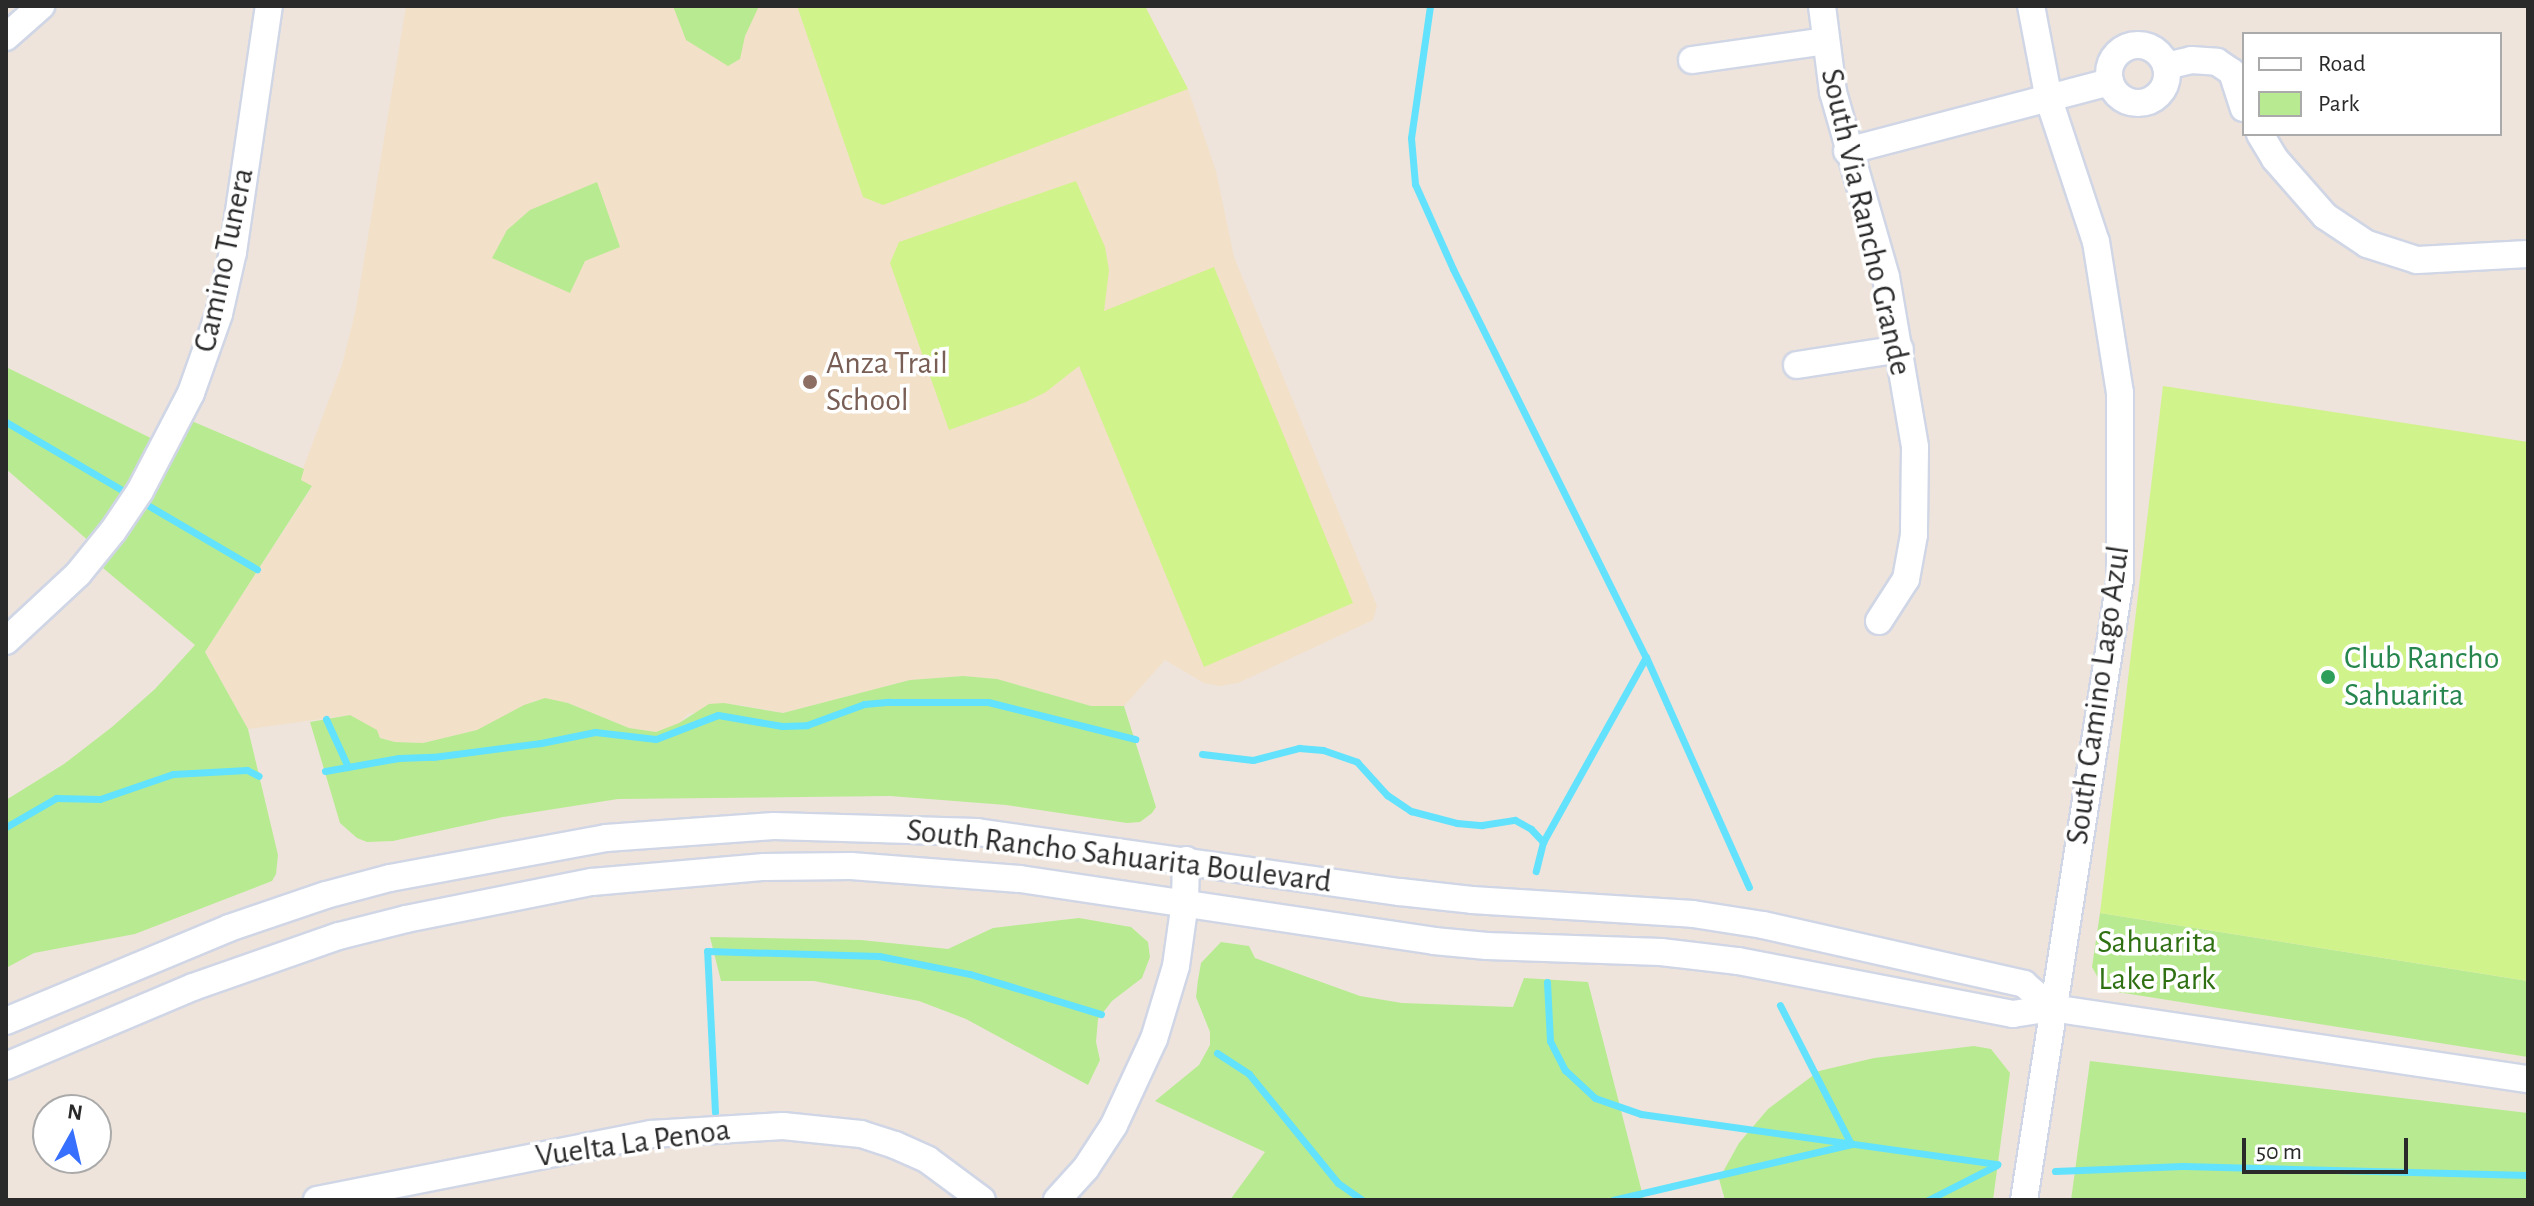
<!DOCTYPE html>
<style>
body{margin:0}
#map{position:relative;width:2534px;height:1206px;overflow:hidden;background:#eee4db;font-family:"Alegreya Sans",sans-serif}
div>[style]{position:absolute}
.education>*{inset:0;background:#f2e0c8}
.green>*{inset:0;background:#b8eb91}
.pitch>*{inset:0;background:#d1f38c}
.stream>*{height:7px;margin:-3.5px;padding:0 3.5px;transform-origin:3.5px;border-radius:3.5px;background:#62e2fc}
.roads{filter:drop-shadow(2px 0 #d0d6e5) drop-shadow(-2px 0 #d0d6e5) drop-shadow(0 2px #d0d6e5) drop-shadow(0 -2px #d0d6e5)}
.minor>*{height:26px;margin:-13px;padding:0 13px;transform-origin:13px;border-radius:13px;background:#fff}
.minor>.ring{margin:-13px;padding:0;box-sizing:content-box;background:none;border:26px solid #fff;border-radius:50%}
.dots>*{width:22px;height:22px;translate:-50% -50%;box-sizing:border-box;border:4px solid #fff;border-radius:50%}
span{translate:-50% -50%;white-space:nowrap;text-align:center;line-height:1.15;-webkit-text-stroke:7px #fff;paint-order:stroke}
.street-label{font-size:32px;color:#2a2a2a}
.education-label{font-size:32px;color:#785e54}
.left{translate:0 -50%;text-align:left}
.leisure-label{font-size:32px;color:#27864d}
.park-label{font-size:32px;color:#2f7012}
.frame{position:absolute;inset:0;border:8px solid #2a2a2a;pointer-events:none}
.legend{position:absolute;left:2242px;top:32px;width:260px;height:104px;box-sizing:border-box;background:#fff;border:2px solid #aaa;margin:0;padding:10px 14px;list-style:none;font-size:24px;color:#2a2a2a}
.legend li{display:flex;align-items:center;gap:16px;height:40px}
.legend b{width:40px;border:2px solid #aaa}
.north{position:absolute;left:32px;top:1094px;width:80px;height:80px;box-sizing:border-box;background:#fff;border:2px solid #aaa;border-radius:50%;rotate:8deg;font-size:22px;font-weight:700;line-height:32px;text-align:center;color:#2a2a2a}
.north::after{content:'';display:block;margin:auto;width:28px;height:36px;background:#3770ff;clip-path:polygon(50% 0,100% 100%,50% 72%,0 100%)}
.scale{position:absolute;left:2242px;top:1138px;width:166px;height:36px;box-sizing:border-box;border:4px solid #2a2a2a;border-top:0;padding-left:10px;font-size:24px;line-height:28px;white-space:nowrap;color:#2a2a2a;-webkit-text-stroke:6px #fff;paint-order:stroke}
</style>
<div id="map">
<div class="education">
<i style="clip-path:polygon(406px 6px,1145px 6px,1188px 89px,1216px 171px,1234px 257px,1377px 606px,1373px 620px,1238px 683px,1219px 686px,1204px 683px,1165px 660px,1124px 706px,1091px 706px,997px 679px,963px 676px,910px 680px,783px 713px,740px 705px,688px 714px,679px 723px,656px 732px,629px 728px,568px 703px,536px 700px,477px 730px,423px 743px,395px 742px,380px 738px,376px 730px,350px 715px,248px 729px,205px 652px,312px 487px,301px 480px,301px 474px,342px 365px,356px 309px)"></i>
</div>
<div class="green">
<i style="clip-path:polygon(673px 6px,759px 6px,745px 36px,740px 59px,728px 66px,686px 40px)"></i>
<i style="clip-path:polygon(597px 182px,620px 247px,585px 261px,570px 293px,492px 258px,507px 230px,530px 210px)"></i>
<i style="clip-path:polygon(6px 367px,165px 445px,180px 416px,304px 469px,301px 480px,312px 486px,205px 652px,248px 729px,278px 855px,276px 874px,272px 881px,135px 934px,34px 953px,6px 968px,6px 800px,64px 764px,112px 727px,155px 689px,195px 645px,91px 558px,98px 549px,6px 469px)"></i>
<i style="clip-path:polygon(963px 676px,997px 679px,1091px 706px,1124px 706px,1156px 807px,1152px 813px,1140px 822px,1127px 823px,1006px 805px,890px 796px,618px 799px,503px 817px,393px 841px,367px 842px,357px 838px,340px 823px,310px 722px,350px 715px,377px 730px,380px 738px,395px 742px,423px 743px,477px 730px,524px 705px,545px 698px,568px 703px,629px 728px,656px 732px,679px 723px,709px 704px,724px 703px,783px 713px,910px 680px)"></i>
<i style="clip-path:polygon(2100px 913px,2528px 981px,2528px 1057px,2111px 991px,2101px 983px,2092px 967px)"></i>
<i style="clip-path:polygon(1079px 918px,1131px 927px,1148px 942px,1150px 957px,1142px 978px,1112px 1001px,1098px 1019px,1096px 1042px,1100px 1060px,1088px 1085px,966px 1019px,919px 1001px,814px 981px,721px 981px,710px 937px,861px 940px,948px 949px,993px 928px)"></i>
<i style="clip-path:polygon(1221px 942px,1249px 946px,1255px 958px,1360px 996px,1402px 1003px,1513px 1007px,1524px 978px,1588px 982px,1644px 1200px,1230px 1200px,1265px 1152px,1155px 1101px,1199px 1065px,1210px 1045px,1210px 1032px,1196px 997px,1198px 980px,1201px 963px)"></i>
<i style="clip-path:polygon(1974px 1046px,1991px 1049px,2010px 1073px,1993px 1200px,1725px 1200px,1719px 1179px,1739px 1143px,1768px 1109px,1819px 1071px,1874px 1058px)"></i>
<i style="clip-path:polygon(2090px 1061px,2528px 1113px,2528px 1200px,2071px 1200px)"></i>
</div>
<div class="pitch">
<i style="clip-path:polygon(797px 6px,1145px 6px,1188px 89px,883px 205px,863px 197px)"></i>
<i style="clip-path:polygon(1076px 181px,1105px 247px,1109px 270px,1104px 311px,1214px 267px,1353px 603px,1204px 667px,1079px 366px,1046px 392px,1026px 402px,949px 430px,890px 263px,899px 242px)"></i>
<i style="clip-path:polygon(2163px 386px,2528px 442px,2528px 981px,2100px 913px)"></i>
</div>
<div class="stream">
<i style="left:1430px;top:6px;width:133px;rotate:98.2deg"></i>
<i style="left:1411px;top:138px;width:46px;rotate:85deg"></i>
<i style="left:1415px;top:184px;width:93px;rotate:65.9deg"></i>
<i style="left:1453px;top:269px;width:433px;rotate:63.6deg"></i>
<i style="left:1646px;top:657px;width:212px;rotate:119.1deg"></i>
<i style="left:1543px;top:842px;width:30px;rotate:104deg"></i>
<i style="left:6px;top:422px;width:291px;rotate:30.4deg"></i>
<i style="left:1646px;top:657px;width:252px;rotate:65.9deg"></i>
<i style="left:326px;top:719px;width:53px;rotate:65.4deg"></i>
<i style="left:1202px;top:754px;width:51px;rotate:6.7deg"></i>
<i style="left:1253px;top:760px;width:48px;rotate:-14.6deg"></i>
<i style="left:1299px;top:748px;width:24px;rotate:5deg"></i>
<i style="left:1323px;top:750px;width:36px;rotate:19deg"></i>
<i style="left:1357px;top:762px;width:45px;rotate:47.7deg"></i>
<i style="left:1387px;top:795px;width:29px;rotate:34deg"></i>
<i style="left:1411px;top:811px;width:48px;rotate:14.6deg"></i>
<i style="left:1457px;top:823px;width:25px;rotate:5deg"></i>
<i style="left:1482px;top:825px;width:33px;rotate:-9deg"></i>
<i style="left:1515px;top:820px;width:18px;rotate:29deg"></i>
<i style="left:1531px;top:829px;width:18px;rotate:47deg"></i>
<i style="left:325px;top:771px;width:75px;rotate:-10deg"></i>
<i style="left:399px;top:758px;width:34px;rotate:-2deg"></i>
<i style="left:433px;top:757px;width:109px;rotate:-7.4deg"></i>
<i style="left:541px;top:743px;width:55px;rotate:-11.5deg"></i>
<i style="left:595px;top:732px;width:61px;rotate:6.5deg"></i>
<i style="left:656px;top:739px;width:66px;rotate:-21.2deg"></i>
<i style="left:718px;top:715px;width:65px;rotate:9.8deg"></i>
<i style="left:782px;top:726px;width:25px;rotate:-2deg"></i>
<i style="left:807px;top:725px;width:61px;rotate:-20.2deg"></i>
<i style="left:864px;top:704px;width:25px;rotate:-5deg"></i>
<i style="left:889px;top:702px;width:99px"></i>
<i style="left:988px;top:702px;width:152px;rotate:14.1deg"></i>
<i style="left:6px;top:827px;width:58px;rotate:-30.1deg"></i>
<i style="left:56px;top:798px;width:44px;rotate:1.3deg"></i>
<i style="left:100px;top:799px;width:77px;rotate:-18.9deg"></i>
<i style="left:173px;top:774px;width:74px;rotate:-3.1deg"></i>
<i style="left:247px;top:770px;width:13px;rotate:27deg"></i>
<i style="left:1547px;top:982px;width:59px;rotate:87.1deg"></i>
<i style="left:1550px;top:1041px;width:33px;rotate:63deg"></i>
<i style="left:1565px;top:1070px;width:41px;rotate:43deg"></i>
<i style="left:1595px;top:1098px;width:49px;rotate:19.2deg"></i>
<i style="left:1641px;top:1114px;width:360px;rotate:8deg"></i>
<i style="left:1217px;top:1053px;width:38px;rotate:33deg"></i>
<i style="left:1249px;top:1074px;width:141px;rotate:50.8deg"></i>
<i style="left:1338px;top:1183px;width:29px;rotate:35deg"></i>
<i style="left:715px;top:1112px;width:161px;rotate:-92.8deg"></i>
<i style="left:707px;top:951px;width:172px;rotate:1.7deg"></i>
<i style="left:879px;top:956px;width:93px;rotate:11.2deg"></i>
<i style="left:970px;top:974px;width:137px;rotate:17deg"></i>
<i style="left:2055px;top:1171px;width:128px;rotate:-2.2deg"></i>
<i style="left:2183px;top:1166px;width:345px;rotate:1.5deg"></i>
<i style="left:1613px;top:1200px;width:244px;rotate:-13.2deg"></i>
<i style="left:1851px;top:1144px;width:156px;rotate:-117.1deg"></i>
<i style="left:1928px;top:1200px;width:77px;rotate:-26.9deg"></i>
</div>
<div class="roads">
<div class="minor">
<i style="left:1822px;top:6px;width:87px;rotate:82.7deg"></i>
<i style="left:1833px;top:92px;width:192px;rotate:74deg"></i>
<i style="left:1886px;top:277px;width:172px;rotate:80.3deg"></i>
<i style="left:1915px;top:447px;width:88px;rotate:90.7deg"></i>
<i style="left:1914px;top:535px;width:45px;rotate:100.3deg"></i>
<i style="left:1906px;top:579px;width:50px;rotate:122.7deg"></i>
<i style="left:6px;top:37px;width:47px;rotate:-41.5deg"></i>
<i class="ring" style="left:2109px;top:45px;width:32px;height:32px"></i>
<i style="left:1692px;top:60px;width:134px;rotate:-8.1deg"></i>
<i style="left:2166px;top:66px;width:26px;rotate:-13deg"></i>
<i style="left:2191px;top:60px;width:26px;rotate:4deg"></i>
<i style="left:2217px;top:62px;width:18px;rotate:34deg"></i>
<i style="left:2232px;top:72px;width:38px;rotate:72deg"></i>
<i style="left:2260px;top:134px;width:29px;rotate:59deg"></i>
<i style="left:2275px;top:159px;width:76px;rotate:48.7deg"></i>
<i style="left:2325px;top:216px;width:50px;rotate:33.7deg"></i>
<i style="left:2367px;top:244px;width:52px;rotate:17.7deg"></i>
<i style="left:2417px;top:260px;width:111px;rotate:-3.1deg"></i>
<i style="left:1847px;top:151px;width:272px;rotate:-14.7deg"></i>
<i style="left:1797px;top:365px;width:104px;rotate:-8.8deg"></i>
<i style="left:6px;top:641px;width:98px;rotate:-42.9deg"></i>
<i style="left:78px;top:574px;width:55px;rotate:-50.9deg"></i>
<i style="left:113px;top:531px;width:48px;rotate:-56deg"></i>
<i style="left:140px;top:491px;width:110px;rotate:-62.5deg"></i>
<i style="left:191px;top:393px;width:84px;rotate:-70.5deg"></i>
<i style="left:219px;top:314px;width:64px;rotate:-77.3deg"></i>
<i style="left:233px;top:252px;width:249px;rotate:-81.7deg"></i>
<i style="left:6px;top:1021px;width:242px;rotate:-22.6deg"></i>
<i style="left:229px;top:928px;width:102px;rotate:-18.8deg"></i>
<i style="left:326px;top:895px;width:66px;rotate:-14.9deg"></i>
<i style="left:390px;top:878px;width:220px;rotate:-10.5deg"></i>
<i style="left:606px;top:838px;width:168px;rotate:-4.1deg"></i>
<i style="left:774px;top:826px;width:203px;rotate:1.7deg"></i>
<i style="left:977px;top:832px;width:427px;rotate:8.1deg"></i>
<i style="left:1400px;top:892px;width:72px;rotate:6.3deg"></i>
<i style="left:1472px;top:900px;width:221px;rotate:3.6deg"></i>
<i style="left:1693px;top:914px;width:71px;rotate:8.9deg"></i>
<i style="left:1763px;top:925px;width:268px;rotate:12.7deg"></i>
<i style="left:2024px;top:984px;width:37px;rotate:41deg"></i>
<i style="left:6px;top:1066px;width:203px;rotate:-22.9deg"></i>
<i style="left:193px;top:987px;width:155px;rotate:-19.3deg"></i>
<i style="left:339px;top:936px;width:69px;rotate:-14.2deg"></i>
<i style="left:406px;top:919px;width:190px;rotate:-11.3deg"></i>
<i style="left:592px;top:882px;width:173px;rotate:-5deg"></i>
<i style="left:764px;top:867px;width:87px;rotate:-0.7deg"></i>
<i style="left:851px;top:866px;width:169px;rotate:4.4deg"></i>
<i style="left:1020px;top:879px;width:419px;rotate:8.5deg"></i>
<i style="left:1434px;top:941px;width:53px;rotate:5.4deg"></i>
<i style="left:1487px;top:946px;width:174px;rotate:2deg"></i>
<i style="left:1661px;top:952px;width:78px;rotate:6.7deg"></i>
<i style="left:1738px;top:961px;width:280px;rotate:10.9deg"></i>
<i style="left:2013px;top:1014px;width:39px;rotate:-9deg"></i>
<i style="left:2052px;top:1008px;width:481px;rotate:8.5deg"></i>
<i style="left:317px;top:1200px;width:340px;rotate:-11.2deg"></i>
<i style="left:651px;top:1134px;width:132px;rotate:-3.5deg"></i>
<i style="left:783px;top:1126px;width:78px;rotate:5.9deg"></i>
<i style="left:861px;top:1134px;width:36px;rotate:18deg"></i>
<i style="left:895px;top:1145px;width:36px;rotate:24deg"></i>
<i style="left:928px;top:1160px;width:67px;rotate:36.5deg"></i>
<i style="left:1057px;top:1200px;width:43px;rotate:-47.8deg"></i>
<i style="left:1086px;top:1168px;width:51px;rotate:-56.9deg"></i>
<i style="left:1114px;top:1125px;width:95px;rotate:-65.1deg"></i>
<i style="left:1154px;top:1039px;width:76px;rotate:-73.2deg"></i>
<i style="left:1176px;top:966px;width:65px;rotate:-82deg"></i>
<i style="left:1185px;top:902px;width:42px;rotate:-88.6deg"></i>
<i style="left:2024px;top:1200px;width:627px;rotate:-81.2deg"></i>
<i style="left:2120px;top:580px;width:187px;rotate:-90deg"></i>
<i style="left:2120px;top:393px;width:153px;rotate:-99deg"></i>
<i style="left:2096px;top:242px;width:150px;rotate:-108.3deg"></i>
<i style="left:2049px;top:100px;width:96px;rotate:-100.8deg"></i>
</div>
</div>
<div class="dots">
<i style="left:810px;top:382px;background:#8d6e63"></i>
<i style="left:2328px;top:677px;background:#2e9e5b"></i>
</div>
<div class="street-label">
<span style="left:1866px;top:222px;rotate:77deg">South Via Rancho Grande</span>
<span style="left:224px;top:260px;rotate:-78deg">Camino Tunera</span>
<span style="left:2098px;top:695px;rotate:-82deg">South Camino Lago Azul</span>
<span style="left:1119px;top:856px;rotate:7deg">South Rancho Sahuarita Boulevard</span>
<span style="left:633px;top:1143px;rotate:-8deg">Vuelta La Penoa</span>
</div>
<div class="education-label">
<span class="left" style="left:826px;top:382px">Anza Trail<br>School</span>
</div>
<div class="leisure-label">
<span class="left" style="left:2344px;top:677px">Club Rancho<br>Sahuarita</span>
</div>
<div class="park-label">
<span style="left:2157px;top:961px">Sahuarita<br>Lake Park</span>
</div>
<div class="frame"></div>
<ul class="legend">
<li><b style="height:10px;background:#fff"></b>Road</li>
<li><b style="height:22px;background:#b8eb91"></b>Park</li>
</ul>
<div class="north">N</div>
<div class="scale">50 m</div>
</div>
